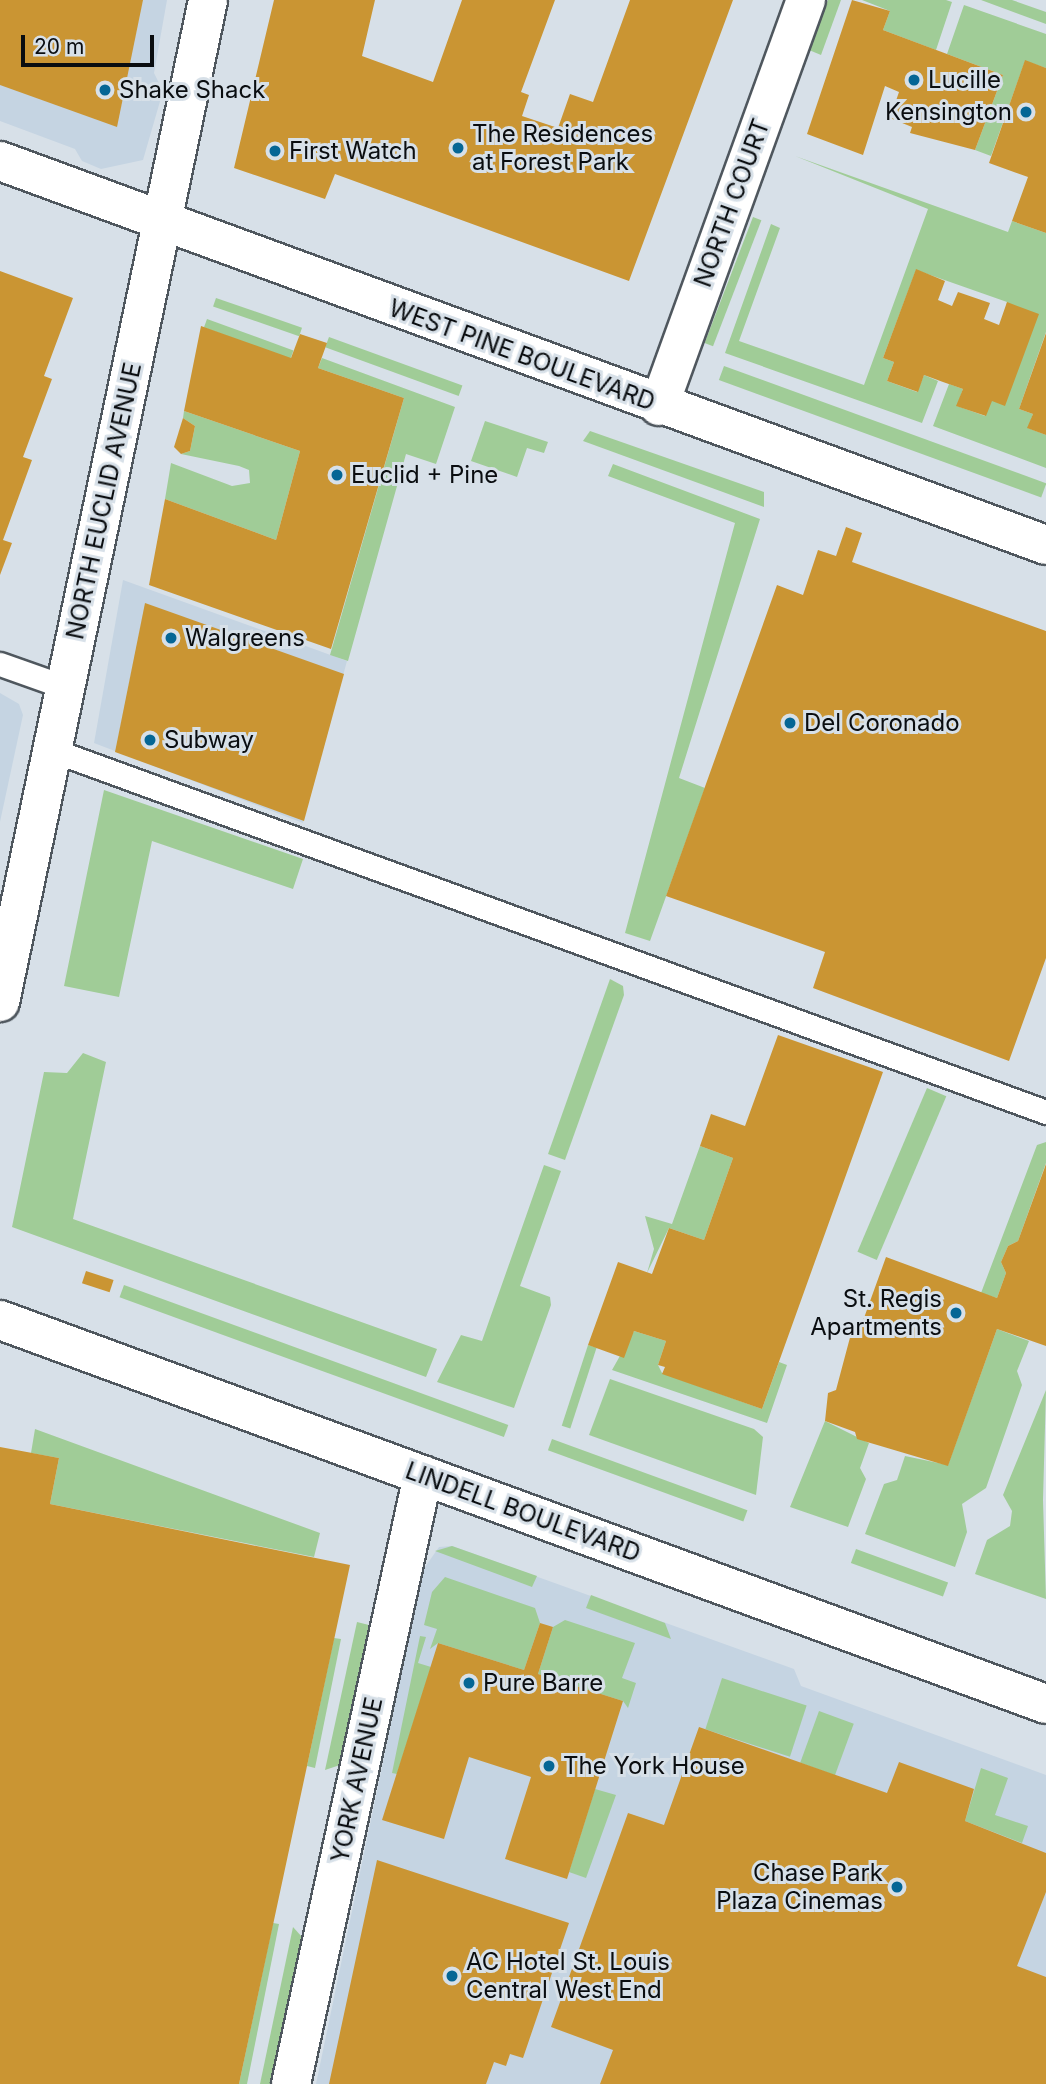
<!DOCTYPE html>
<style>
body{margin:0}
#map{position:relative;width:1046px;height:2084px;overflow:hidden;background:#d7e0e8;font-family:Inter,sans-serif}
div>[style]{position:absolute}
.built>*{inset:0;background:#c5d4e2}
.green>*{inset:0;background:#a0cc97;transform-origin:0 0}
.building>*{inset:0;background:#ca9533;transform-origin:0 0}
.roads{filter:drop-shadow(2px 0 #4f575e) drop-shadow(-2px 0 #4f575e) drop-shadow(0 2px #4f575e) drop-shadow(0 -2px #4f575e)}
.service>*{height:23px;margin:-11.5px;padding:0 11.5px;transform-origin:11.5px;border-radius:11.5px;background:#fff}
.minor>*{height:38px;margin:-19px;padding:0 19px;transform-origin:19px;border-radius:19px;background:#fff}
.secondary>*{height:38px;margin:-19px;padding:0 19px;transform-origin:19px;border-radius:19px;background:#fff}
.dots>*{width:19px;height:19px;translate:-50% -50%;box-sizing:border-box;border:4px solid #d7e0e8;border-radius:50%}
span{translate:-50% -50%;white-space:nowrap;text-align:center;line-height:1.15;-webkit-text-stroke:6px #d7e0e8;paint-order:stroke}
.poi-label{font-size:24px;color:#0a0d10}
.left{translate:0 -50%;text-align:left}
.right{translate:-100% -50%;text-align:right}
.street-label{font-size:24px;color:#0a0d10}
.scale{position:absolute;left:21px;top:35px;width:133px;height:32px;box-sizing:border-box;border:4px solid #0a0d10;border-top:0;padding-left:9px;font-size:21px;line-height:24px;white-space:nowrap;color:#0a0d10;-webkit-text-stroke:5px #d7e0e8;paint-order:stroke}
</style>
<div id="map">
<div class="built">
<i style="clip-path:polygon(0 0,167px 0,154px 73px,163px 91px,143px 160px,101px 169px,82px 161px,75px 149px,0 121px)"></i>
<i style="clip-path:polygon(123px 580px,347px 661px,303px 823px,94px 743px)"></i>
<i style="clip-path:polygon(0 693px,19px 704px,23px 715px,0 822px)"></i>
<i style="clip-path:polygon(452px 1546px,794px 1669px,801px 1686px,1046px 1775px,1046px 2084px,316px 2084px,423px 1570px,439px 1547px)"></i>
</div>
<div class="green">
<i style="clip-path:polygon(828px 0,841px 0,821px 55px,809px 50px)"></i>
<i style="clip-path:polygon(862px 0,946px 0,952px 2px,936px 50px,883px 30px,890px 11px)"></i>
<i style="clip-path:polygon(981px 0,1012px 0,1046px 12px,1046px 24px)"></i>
<i style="clip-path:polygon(964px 5px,1046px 34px,1046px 68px,1025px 61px,991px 156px,975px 150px,1003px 75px,947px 54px)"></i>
<i style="clip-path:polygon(795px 156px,1008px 232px,1012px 221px,1046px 233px,1046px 332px,1019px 409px,1033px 414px,1028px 428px,1046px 435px,1046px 468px,933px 426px,949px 384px,963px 389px,957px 406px,985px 416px,1007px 302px,916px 270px,883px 358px,894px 362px,887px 381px,917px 392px,924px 375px,938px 381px,922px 423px,725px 353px,771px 224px,780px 228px,739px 341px,864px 385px,928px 209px)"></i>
<i style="left:753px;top:217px;width:9px;height:135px;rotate:21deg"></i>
<i style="left:216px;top:298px;width:91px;height:9px;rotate:19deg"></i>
<i style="left:207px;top:319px;width:92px;height:9px;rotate:20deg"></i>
<i style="left:329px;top:337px;width:142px;height:11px;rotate:20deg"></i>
<i style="clip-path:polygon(322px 358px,455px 407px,436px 464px,406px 454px,348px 661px,330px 655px,404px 398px,318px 368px)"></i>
<i style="left:724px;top:366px;width:343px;height:15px;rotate:20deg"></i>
<i style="clip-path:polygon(184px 411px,300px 451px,276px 540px,165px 499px,171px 463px,232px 486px,250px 483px,249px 470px,239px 466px,181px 454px,190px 451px,195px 426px,183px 418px)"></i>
<i style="clip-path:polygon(485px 421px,548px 442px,544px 453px,527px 448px,517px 477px,471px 461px)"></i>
<i style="clip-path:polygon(590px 431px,764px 492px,764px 507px,583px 441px)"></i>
<i style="clip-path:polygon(613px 464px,760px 519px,679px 778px,705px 788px,650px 941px,625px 933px,735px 523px,608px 476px)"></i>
<i style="clip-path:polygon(104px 790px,303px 859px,293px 889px,152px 841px,119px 997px,64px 986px)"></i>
<i style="clip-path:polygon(610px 979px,623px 986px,624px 995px,565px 1160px,548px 1154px)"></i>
<i style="clip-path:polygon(83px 1053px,106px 1062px,73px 1219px,437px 1349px,426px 1377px,12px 1227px,44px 1072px,67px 1073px)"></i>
<i style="left:927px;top:1088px;width:21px;height:178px;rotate:23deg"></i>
<i style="clip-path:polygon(1046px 1142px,1046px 1163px,1018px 1241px,1008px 1246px,1001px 1262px,1006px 1273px,997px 1298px,981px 1293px,1037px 1145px)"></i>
<i style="clip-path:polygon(700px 1146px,733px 1158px,704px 1240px,669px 1228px,647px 1273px,654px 1249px,645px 1216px,672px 1224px)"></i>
<i style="clip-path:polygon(544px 1165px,561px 1171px,520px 1286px,550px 1297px,551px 1305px,514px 1408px,437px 1382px,461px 1335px,482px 1341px)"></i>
<i style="left:124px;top:1285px;width:409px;height:13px;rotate:20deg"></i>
<i style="clip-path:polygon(997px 1329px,1029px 1341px,1017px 1371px,1022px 1385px,986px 1488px,962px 1504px,967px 1532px,955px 1567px,865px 1534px,884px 1484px,897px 1480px,905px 1456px,948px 1465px)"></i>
<i style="clip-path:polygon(634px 1331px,666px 1341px,658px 1365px,662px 1373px,762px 1409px,779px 1362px,787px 1365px,767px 1423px,612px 1370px)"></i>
<i style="left:588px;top:1345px;width:9px;height:85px;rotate:18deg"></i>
<i style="clip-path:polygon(610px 1379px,754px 1429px,763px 1437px,756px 1495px,589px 1435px)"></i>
<i style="clip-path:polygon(1046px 1390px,1043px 1500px,1046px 1599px,975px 1574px,987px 1540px,1010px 1526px,1012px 1511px,1003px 1495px)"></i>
<i style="clip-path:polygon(825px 1421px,869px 1443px,860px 1468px,866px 1479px,848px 1527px,790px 1507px)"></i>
<i style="clip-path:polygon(35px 1429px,320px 1533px,314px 1557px,50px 1504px,59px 1458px,31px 1453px)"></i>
<i style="left:552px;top:1439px;width:208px;height:12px;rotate:20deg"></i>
<i style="clip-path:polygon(452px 1546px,537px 1576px,532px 1587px,435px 1551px)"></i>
<i style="left:856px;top:1549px;width:98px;height:15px;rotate:20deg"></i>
<i style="clip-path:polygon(445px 1577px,535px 1608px,540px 1623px,524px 1670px,438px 1643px,430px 1649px,437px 1629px,424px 1625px,432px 1592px)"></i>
<i style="clip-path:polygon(591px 1595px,665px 1623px,671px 1639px,586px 1608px)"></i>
<i style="clip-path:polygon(565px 1620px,635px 1643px,622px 1678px,636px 1683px,628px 1708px,623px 1701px,538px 1674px,553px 1627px)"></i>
<i style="clip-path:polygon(357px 1622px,369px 1625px,340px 1765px,325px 1770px)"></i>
<i style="clip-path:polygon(420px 1636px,426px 1637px,418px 1663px,431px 1667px,397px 1774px,392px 1773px)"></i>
<i style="clip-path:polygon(334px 1638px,341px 1639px,315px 1768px,307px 1766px)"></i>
<i style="left:722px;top:1678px;width:89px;height:54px;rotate:18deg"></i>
<i style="left:819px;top:1711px;width:37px;height:55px;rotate:20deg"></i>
<i style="clip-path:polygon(981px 1768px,1008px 1778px,995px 1815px,1028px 1826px,1022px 1843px,965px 1821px)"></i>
<i style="clip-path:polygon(595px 1789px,616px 1795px,586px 1878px,569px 1872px)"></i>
<i style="clip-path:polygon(273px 1923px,279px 1924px,247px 2084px,239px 2084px)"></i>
<i style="clip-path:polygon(293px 1927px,302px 1937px,273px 2084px,260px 2084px)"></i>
</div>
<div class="building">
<i style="clip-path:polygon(0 0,143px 0,117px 127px,0 85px)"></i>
<i style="clip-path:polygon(274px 0,375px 0,362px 56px,433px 82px,462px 0,555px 0,521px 92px,529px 95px,522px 116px,558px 128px,570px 94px,593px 102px,630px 0,733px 0,629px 281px,335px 174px,325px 199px,234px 168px)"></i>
<i style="clip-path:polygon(852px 0,890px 11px,883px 30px,1003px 75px,975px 150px,910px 133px,912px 127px,890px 118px,899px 92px,885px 86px,863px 155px,807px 134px)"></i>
<i style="clip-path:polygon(1025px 60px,1046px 68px,1046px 233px,1012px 221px,1028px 177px,989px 163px)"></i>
<i style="clip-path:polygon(916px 269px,945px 281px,938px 300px,952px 306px,958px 292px,990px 303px,984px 319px,999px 325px,1007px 302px,1039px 314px,1005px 406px,992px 401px,986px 416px,956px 406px,963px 389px,943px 382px,924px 375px,918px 392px,887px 381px,894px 362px,883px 358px)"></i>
<i style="clip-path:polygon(0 271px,73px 298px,44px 376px,52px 379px,23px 457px,32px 460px,3px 540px,12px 543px,0 575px)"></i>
<i style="clip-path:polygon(201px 326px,291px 358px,300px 334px,327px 343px,318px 368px,404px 398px,331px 649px,149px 585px,165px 499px,276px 540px,300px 451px,184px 411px)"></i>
<i style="clip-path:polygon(1046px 333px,1046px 435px,1027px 428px,1033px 414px,1019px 409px)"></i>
<i style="clip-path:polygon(183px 418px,195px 426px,190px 451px,181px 454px,174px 447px)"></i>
<i style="clip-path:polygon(846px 527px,862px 533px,852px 562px,1046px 631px,1046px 958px,1009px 1061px,813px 988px,825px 952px,666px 896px,777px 585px,803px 595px,818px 550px,836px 556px)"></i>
<i style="clip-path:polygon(145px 603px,344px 674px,304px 821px,115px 752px)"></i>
<i style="clip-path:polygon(778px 1035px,883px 1072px,762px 1409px,662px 1374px,665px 1367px,658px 1365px,666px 1341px,634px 1331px,624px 1358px,588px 1345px,618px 1262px,652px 1274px,669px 1228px,704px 1240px,733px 1158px,700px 1146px,711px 1114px,745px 1126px)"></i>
<i style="clip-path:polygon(1046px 1164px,1046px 1346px,997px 1329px,948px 1466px,857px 1439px,855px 1432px,825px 1421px,828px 1393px,836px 1390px,852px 1330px,860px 1329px,886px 1257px,997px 1298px,1006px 1273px,1001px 1262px,1008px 1246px,1018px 1241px)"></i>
<i style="left:86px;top:1271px;width:29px;height:13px;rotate:18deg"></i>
<i style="clip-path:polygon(0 1447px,59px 1458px,50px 1504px,350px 1565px,239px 2084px,0 2084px)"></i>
<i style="clip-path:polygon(540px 1623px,553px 1627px,538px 1674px,623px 1701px,567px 1879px,505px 1859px,531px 1777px,469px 1757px,444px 1839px,382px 1820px,438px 1643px,524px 1670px)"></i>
<i style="clip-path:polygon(699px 1727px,887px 1793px,899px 1762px,974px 1789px,965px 1821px,1046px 1853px,1046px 1892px,1017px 1966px,1046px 1977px,1046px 2084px,600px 2084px,613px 2050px,551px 2027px,628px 1813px,664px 1825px)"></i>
<i style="clip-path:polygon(377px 1860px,569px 1923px,523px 2058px,510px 2054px,506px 2066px,494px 2062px,486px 2084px,329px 2084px)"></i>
</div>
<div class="roads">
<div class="service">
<i style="left:0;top:664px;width:69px;rotate:19.5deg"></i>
<i style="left:52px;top:750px;width:1058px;rotate:20.01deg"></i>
</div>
<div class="minor">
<i style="left:0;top:161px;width:1114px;rotate:20.16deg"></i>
<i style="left:659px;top:406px;width:432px;rotate:-70.1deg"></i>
<i style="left:0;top:1002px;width:1023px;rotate:-78.27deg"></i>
<i style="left:291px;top:2084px;width:623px;rotate:-77.77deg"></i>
</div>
<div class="secondary">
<i style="left:0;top:1320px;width:1114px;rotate:20.16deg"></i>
</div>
</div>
<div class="dots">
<i style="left:914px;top:80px;background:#056695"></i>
<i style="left:105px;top:90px;background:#056695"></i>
<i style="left:1026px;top:112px;background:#056695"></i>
<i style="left:458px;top:148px;background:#056695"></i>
<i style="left:275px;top:151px;background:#056695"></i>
<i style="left:337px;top:475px;background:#056695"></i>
<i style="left:171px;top:638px;background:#056695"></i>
<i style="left:790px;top:723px;background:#056695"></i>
<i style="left:150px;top:740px;background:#056695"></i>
<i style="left:956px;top:1313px;background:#056695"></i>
<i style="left:469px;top:1683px;background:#056695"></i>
<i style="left:549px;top:1766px;background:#056695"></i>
<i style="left:897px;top:1887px;background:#056695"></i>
<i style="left:452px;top:1976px;background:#056695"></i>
</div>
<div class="poi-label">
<span class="left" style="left:928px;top:80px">Lucille</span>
<span class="left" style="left:119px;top:90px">Shake Shack</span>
<span class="right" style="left:1012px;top:112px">Kensington</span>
<span class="left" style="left:472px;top:148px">The Residences<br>at Forest Park</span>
<span class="left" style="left:289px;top:151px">First Watch</span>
<span class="left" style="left:351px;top:475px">Euclid + Pine</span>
<span class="left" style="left:185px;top:638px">Walgreens</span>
<span class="left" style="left:804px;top:723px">Del Coronado</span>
<span class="left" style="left:164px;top:740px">Subway</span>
<span class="right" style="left:942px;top:1313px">St. Regis<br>Apartments</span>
<span class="left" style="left:483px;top:1683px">Pure Barre</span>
<span class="left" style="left:563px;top:1766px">The York House</span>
<span class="right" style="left:883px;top:1887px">Chase Park<br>Plaza Cinemas</span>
<span class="left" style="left:466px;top:1976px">AC Hotel St. Louis<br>Central West End</span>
</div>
<div class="street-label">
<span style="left:732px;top:203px;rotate:-70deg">NORTH COURT</span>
<span style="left:522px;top:355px;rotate:20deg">WEST PINE BOULEVARD</span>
<span style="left:104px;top:501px;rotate:-78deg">NORTH EUCLID AVENUE</span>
<span style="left:523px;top:1512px;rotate:20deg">LINDELL BOULEVARD</span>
<span style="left:357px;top:1780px;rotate:-78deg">YORK AVENUE</span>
</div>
<div class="scale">20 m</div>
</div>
